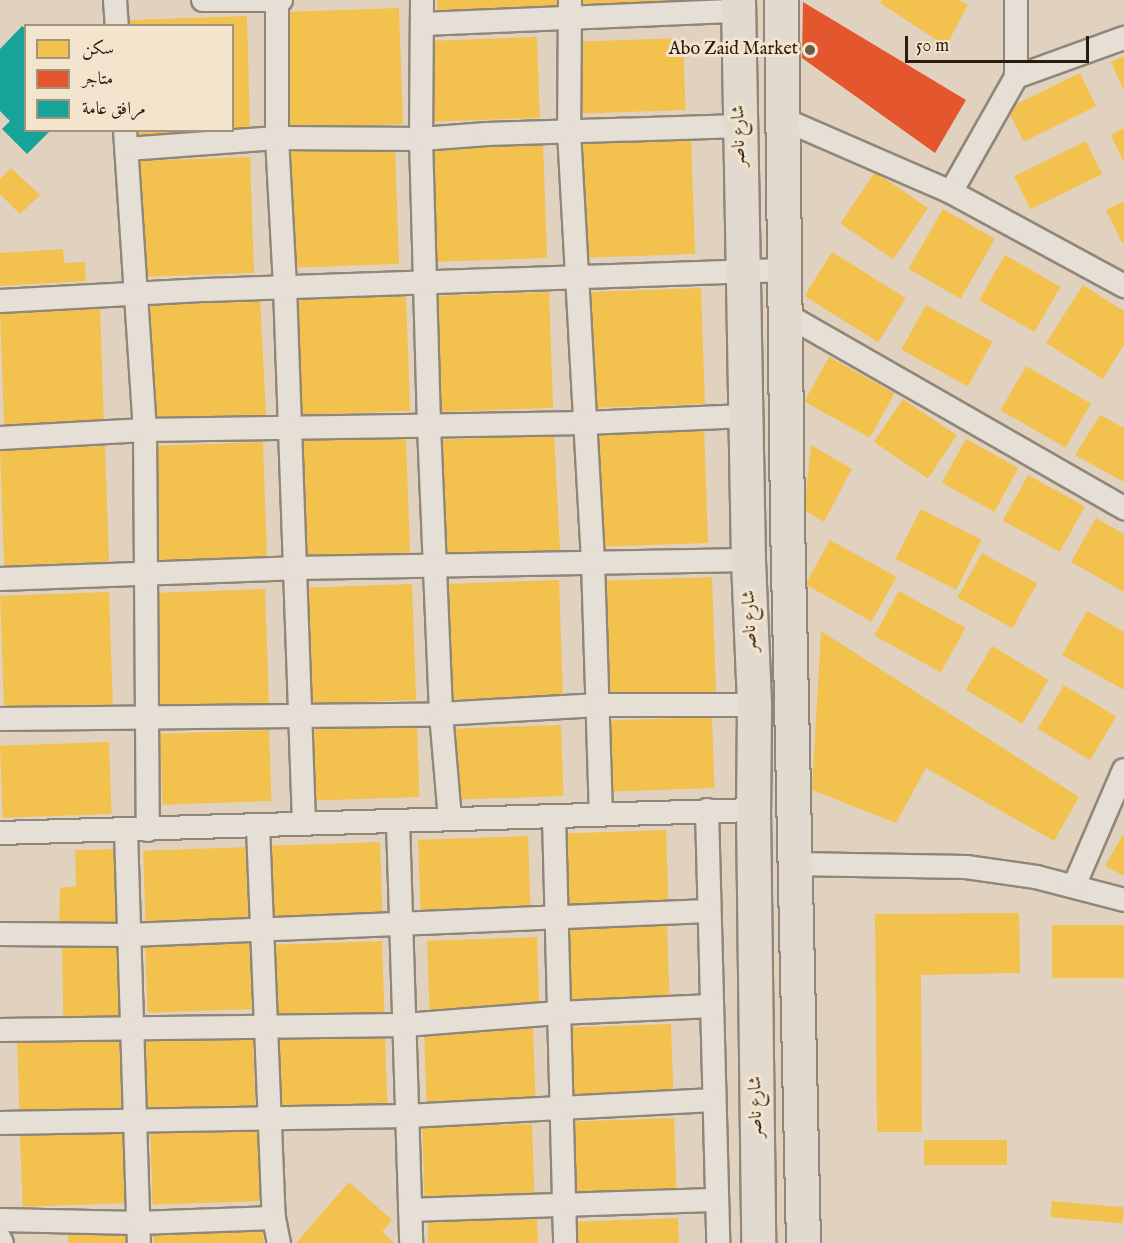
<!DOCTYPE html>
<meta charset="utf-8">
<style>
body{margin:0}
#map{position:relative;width:1124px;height:1243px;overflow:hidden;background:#e0d2bf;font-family:"IM FELL English",Amiri,serif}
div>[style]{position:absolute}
.homes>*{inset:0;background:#f2c14e;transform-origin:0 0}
.shops>*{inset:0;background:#e4572e}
.public>*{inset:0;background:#17a398}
.roads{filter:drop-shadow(2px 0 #90877a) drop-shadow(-2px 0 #90877a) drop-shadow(0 2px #90877a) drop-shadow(0 -2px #90877a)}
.minor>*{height:22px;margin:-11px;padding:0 11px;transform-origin:11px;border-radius:11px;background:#e6dfd5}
.primary>*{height:33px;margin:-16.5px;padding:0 16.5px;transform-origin:16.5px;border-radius:16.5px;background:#e2dace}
.dots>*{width:16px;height:16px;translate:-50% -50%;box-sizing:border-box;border:3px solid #f3e4cd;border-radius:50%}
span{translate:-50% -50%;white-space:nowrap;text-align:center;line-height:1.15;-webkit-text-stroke:6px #f3e4cd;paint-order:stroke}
.poi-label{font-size:18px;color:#2a1b0d}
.right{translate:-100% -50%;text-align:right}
.street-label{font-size:18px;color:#2a1b0d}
.legend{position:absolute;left:24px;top:24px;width:210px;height:108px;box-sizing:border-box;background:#f3e4cd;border:2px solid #a39480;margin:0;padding:8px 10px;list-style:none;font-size:18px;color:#2a1b0d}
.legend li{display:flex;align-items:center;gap:12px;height:30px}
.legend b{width:30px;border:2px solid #a39480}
.scale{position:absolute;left:905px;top:36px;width:184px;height:27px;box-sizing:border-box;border:3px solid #2a1b0d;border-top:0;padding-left:8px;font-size:18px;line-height:21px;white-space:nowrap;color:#2a1b0d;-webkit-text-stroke:4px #f3e4cd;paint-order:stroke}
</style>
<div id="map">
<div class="homes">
<i style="clip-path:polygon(437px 0,557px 0,558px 10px,438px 17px)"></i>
<i style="clip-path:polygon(577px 0,691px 0,692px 10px,577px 15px)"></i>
<i style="clip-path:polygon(882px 0,959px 0,968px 5px,946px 46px,880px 3px)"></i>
<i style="left:399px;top:8px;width:116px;height:116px;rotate:88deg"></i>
<i style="clip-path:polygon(247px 16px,250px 132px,134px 136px,134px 130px,232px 130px,232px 26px,130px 26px,130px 20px)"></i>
<i style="left:537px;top:37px;width:81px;height:112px;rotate:88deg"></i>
<i style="left:683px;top:38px;width:72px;height:110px;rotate:88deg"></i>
<i style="clip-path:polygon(1124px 56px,1124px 91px,1111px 62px)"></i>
<i style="left:1080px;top:73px;width:37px;height:81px;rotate:64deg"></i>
<i style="clip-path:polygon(1124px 128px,1124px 163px,1111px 135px)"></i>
<i style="left:691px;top:138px;width:116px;height:115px;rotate:88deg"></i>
<i style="left:1086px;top:141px;width:37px;height:80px;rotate:64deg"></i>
<i style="left:543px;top:142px;width:116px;height:115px;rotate:88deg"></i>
<i style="left:395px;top:148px;width:116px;height:114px;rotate:88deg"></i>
<i style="left:250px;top:157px;width:116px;height:116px;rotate:88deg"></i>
<i style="clip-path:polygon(11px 168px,40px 195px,20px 214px,0 194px,0 179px)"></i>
<i style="left:875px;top:172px;width:64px;height:62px;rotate:34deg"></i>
<i style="clip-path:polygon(1124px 201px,1124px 242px,1122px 243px,1106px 210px)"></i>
<i style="left:943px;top:209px;width:60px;height:69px;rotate:30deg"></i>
<i style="clip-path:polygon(63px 249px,64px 263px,85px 262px,86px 281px,0 286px,0 253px)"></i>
<i style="left:832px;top:252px;width:87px;height:52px;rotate:32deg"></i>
<i style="left:1005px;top:255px;width:64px;height:52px;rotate:30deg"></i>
<i style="clip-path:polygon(1083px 285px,1124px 311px,1124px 345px,1103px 379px,1046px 343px)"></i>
<i style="left:701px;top:288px;width:116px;height:115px;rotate:88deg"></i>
<i style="left:549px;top:292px;width:116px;height:114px;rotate:88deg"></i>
<i style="left:406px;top:295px;width:116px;height:114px;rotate:88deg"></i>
<i style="left:260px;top:299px;width:116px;height:114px;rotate:87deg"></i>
<i style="left:926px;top:305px;width:76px;height:51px;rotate:29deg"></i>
<i style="left:100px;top:307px;width:116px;height:100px;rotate:88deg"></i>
<i style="left:829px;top:357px;width:75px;height:51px;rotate:29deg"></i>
<i style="left:1026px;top:366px;width:75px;height:51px;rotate:30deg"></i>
<i style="left:903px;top:399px;width:65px;height:52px;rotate:34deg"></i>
<i style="clip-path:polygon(1100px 415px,1124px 428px,1124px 482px,1075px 455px)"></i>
<i style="left:704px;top:427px;width:116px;height:114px;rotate:88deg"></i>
<i style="left:554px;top:434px;width:116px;height:114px;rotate:87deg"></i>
<i style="left:406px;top:437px;width:116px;height:115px;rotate:88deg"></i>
<i style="left:966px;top:439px;width:60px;height:50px;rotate:29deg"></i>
<i style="left:263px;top:442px;width:116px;height:114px;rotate:88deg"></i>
<i style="clip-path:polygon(811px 445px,852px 469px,824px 522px,804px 510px)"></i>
<i style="left:105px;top:446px;width:116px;height:105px;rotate:88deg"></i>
<i style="left:1028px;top:475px;width:65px;height:52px;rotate:29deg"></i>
<i style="left:921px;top:509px;width:68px;height:56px;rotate:27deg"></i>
<i style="clip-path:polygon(1096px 518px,1124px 534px,1124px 592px,1071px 562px)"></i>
<i style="left:830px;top:540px;width:76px;height:51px;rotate:29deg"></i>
<i style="left:982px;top:553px;width:63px;height:51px;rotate:29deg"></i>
<i style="left:712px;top:577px;width:116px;height:115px;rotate:88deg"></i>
<i style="left:559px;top:580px;width:116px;height:115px;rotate:88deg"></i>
<i style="left:412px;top:584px;width:116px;height:115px;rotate:88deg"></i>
<i style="left:265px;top:589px;width:116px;height:115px;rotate:88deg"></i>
<i style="left:899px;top:591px;width:76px;height:51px;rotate:29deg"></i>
<i style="left:109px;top:592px;width:116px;height:109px;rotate:88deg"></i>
<i style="clip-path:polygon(1087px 611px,1124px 632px,1124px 690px,1062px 655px)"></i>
<i style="clip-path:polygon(821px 631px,1079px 797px,1054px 841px,926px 768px,896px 823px,812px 790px)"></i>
<i style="left:992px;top:646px;width:66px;height:51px;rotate:31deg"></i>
<i style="left:1064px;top:685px;width:61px;height:51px;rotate:31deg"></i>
<i style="left:712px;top:717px;width:71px;height:109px;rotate:88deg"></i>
<i style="left:561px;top:725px;width:71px;height:110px;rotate:88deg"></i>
<i style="left:417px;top:726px;width:71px;height:110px;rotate:88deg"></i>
<i style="left:269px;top:730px;width:71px;height:109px;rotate:88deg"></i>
<i style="left:109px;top:742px;width:72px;height:109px;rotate:88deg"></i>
<i style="left:666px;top:830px;width:71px;height:110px;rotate:88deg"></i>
<i style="clip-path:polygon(1124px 833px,1124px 876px,1105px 866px)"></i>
<i style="left:528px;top:836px;width:71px;height:110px;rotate:88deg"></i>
<i style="left:380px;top:842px;width:71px;height:109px;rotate:88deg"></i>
<i style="left:250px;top:847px;width:72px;height:107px;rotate:88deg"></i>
<i style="clip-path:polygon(122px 849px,122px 928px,59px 926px,60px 888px,76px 886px,75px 850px)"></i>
<i style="clip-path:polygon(1019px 913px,1020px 973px,921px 975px,922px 1132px,877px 1132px,875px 914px)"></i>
<i style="left:667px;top:925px;width:72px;height:110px;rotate:88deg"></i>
<i style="left:1124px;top:925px;width:53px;height:72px;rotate:90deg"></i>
<i style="left:537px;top:937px;width:71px;height:110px;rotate:88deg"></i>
<i style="left:255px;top:938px;width:71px;height:110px;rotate:88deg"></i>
<i style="left:382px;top:941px;width:71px;height:109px;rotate:88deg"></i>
<i style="left:122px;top:942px;width:78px;height:60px;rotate:89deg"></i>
<i style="left:671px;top:1024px;width:71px;height:110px;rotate:88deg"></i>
<i style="left:533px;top:1028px;width:71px;height:109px;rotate:88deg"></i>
<i style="left:253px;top:1035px;width:72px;height:110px;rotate:88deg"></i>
<i style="left:385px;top:1036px;width:71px;height:110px;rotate:88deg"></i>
<i style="left:127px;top:1038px;width:71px;height:110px;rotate:88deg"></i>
<i style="left:674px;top:1118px;width:72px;height:110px;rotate:88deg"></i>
<i style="left:532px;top:1124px;width:71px;height:110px;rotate:88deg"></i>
<i style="left:259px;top:1130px;width:71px;height:109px;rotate:88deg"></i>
<i style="left:130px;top:1132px;width:71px;height:110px;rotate:88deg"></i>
<i style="left:1007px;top:1140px;width:25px;height:83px;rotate:90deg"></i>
<i style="clip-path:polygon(349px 1182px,392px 1220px,382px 1232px,394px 1243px,296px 1243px)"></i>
<i style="left:1052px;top:1201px;width:72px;height:16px;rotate:5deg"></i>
<i style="clip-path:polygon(537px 1218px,538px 1243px,428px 1243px,428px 1222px)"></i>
<i style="clip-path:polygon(678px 1218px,679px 1243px,569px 1243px,568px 1222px)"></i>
<i style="left:134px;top:1229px;width:14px;height:66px;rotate:90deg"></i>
<i style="clip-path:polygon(263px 1231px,264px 1243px,154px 1243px,153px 1236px)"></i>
</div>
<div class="shops">
<i style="clip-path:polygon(803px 2px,966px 100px,935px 153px,802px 58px)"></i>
</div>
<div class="public">
<i style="clip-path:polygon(22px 26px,26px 29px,26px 130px,51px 130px,27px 154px,2px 129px,10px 121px,0 111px,0 49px)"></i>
</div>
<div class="roads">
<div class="minor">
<i style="left:115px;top:0;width:26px;rotate:86deg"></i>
<i style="left:203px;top:0;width:78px"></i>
<i style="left:277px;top:0;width:138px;rotate:90deg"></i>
<i style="left:277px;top:138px;width:149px;rotate:86.9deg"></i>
<i style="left:285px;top:287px;width:537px;rotate:87.97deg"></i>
<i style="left:422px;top:0;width:139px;rotate:90.4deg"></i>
<i style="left:421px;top:139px;width:287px;rotate:88.4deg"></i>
<i style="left:429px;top:426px;width:288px;rotate:87.6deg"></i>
<i style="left:441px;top:714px;width:105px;rotate:85.1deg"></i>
<i style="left:570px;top:0;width:132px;rotate:90.4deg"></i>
<i style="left:569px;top:132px;width:431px;rotate:86.8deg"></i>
<i style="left:593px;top:562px;width:253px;rotate:88.2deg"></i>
<i style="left:422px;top:24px;width:316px;rotate:-2.4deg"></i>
<i style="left:1016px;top:77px;width:77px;rotate:-90deg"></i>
<i style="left:783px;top:119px;width:183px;rotate:23.5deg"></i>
<i style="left:951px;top:192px;width:132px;rotate:-60.5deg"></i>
<i style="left:1016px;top:77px;width:115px;rotate:-19.9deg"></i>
<i style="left:125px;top:130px;width:301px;rotate:86.2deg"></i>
<i style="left:145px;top:430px;width:400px;rotate:89.6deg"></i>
<i style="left:127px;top:149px;width:150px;rotate:-4.2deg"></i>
<i style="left:277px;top:138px;width:144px;rotate:0.4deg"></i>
<i style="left:421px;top:139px;width:66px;rotate:-4.3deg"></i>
<i style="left:487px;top:134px;width:253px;rotate:-1.8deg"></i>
<i style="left:951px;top:192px;width:197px;rotate:28.5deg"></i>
<i style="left:0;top:301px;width:206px;rotate:-3.1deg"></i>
<i style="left:206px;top:290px;width:578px;rotate:-1.98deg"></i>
<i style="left:785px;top:314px;width:391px;rotate:29.8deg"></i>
<i style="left:0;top:438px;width:145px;rotate:-3.2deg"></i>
<i style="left:145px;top:430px;width:440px;rotate:-0.9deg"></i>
<i style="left:585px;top:423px;width:161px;rotate:-2.5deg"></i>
<i style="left:0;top:579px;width:294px;rotate:-2.1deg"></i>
<i style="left:294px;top:568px;width:454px;rotate:-1deg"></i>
<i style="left:0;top:719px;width:441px;rotate:-0.6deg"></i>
<i style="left:441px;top:714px;width:158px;rotate:-3.3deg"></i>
<i style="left:599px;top:705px;width:155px"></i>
<i style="left:707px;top:810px;width:433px;rotate:88.5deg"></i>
<i style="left:554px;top:817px;width:426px;rotate:88.5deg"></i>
<i style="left:398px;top:822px;width:421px;rotate:88.2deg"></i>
<i style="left:258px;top:827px;width:391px;rotate:87.7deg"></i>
<i style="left:274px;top:1218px;width:25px;rotate:79deg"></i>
<i style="left:126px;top:832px;width:411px;rotate:88.2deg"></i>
<i style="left:0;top:833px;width:753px;rotate:-1.75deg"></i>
<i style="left:796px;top:864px;width:170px;rotate:1deg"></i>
<i style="left:966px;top:867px;width:71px;rotate:8.1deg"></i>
<i style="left:1036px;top:877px;width:91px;rotate:14.6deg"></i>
<i style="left:1074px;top:886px;width:126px;rotate:-66.7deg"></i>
<i style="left:0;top:934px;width:129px;rotate:0.4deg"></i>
<i style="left:129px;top:935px;width:580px;rotate:-2.37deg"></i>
<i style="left:0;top:1030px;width:405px;rotate:-0.7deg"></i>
<i style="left:405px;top:1025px;width:153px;rotate:-4.5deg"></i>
<i style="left:558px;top:1013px;width:154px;rotate:-2.6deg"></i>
<i style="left:0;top:1123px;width:407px;rotate:-1deg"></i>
<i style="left:407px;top:1116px;width:307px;rotate:-3deg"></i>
<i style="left:410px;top:1210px;width:307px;rotate:-1.9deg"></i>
<i style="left:0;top:1220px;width:138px;rotate:1.2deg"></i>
<i style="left:138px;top:1223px;width:136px;rotate:-2.1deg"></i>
<i style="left:0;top:1239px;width:4px;rotate:63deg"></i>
</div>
<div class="primary">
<i style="left:738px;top:0;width:560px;rotate:88.98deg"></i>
<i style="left:748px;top:560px;width:145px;rotate:87.6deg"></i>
<i style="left:754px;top:705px;width:105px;rotate:90.5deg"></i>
<i style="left:753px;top:810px;width:433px;rotate:89.3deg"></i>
<i style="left:781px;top:0;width:521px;rotate:89.34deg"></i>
<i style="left:787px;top:521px;width:722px;rotate:88.73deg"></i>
</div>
</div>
<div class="dots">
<i style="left:810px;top:50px;background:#6a5b4b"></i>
</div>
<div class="poi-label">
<span class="right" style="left:798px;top:50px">Abo Zaid Market</span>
</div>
<div class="street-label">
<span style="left:740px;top:136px;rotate:-91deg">شارع ناصر</span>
<span style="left:751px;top:621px;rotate:-92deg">شارع ناصر</span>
<span style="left:757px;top:1107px;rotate:-91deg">شارع ناصر</span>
</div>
<ul class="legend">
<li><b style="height:16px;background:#f2c14e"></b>سكن</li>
<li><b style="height:16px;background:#e4572e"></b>متاجر</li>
<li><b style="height:16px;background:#17a398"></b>مرافق عامة</li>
</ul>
<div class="scale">50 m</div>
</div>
